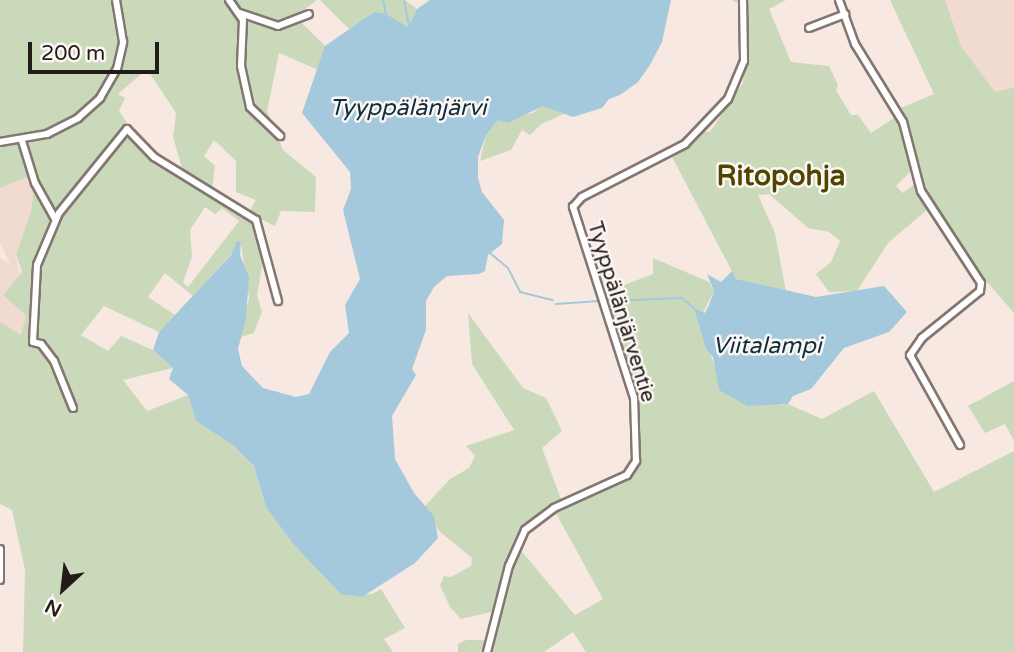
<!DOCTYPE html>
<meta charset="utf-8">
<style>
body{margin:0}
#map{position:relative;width:1014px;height:652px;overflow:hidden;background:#f7e8e1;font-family:"Varela Round",sans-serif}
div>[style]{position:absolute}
.built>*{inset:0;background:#f1dad0}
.green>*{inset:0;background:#cbd9bb}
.water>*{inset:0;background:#a4c9dc}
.stream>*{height:2px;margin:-1px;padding:0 1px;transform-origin:1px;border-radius:1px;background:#a4c9dc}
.roads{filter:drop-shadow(2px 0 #847671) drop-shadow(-2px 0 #847671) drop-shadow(0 2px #847671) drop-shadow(0 -2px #847671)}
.minor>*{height:6px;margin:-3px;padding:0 3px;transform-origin:3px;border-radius:3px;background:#fff}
span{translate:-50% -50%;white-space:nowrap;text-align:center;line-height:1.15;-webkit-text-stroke:5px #fdf7f4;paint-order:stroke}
.street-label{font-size:21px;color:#211b19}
.water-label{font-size:23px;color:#0e2f3e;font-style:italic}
.district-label{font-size:28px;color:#4e4501;font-weight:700}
.north{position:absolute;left:28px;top:554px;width:70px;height:70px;-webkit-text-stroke:5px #fdf7f4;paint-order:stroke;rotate:207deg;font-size:19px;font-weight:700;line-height:28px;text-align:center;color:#211b19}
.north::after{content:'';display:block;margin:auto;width:24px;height:32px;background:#211b19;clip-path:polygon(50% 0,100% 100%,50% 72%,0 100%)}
.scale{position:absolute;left:28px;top:42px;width:131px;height:32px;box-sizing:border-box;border:4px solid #211b19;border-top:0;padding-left:9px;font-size:21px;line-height:24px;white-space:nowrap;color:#211b19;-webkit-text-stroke:5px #fdf7f4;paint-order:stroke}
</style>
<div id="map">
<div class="built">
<i style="clip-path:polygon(945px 0,1014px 0,1014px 87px,995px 92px,961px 46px)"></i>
<i style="clip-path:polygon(28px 177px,34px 187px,31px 212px,16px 254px,26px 315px,21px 336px,0 322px,0 258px,10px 264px,0 242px,0 188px)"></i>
</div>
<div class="green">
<i style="clip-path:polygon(evenodd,0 0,317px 0,295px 16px,325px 46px,318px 70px,279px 53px,267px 111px,283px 150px,316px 177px,315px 212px,281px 211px,275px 226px,256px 217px,254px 220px,263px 261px,257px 295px,262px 312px,254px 333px,241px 337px,249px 298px,241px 243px,193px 296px,165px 273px,148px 297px,175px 315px,159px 332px,104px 306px,81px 335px,108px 351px,121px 336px,153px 350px,173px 368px,123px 380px,147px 411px,188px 395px,196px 421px,234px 446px,254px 466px,266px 507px,293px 544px,341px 593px,372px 594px,381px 589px,405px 628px,384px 639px,393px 652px,23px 652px,25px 570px,12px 510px,0 504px,0 322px,21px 335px,26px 315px,3px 295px,22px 272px,16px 254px,31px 212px,34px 187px,28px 177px,0 188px,0 0,147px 69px,176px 113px,173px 137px,182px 168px,178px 173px,148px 154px,119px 111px,125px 98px,118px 94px,147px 69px,0 0,214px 140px,236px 161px,236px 192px,256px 200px,248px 214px,212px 190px,215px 166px,204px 156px,214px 140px,0 0,205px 207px,215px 214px,222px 208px,239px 221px,188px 287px,183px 283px,192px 256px,190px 230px,205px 207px)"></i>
<i style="clip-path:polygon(320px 0,405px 0,417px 9px,408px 27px,374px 12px,350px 30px)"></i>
<i style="clip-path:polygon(732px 0,786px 0,769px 9px,791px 62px,829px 66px,838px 85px,836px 90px,851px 115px,858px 115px,871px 133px,897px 116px,901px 123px,912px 170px,896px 186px,903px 193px,916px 183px,928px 209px,888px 243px,857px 291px,829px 292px,816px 274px,831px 262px,840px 241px,829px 232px,808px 228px,769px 194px,758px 195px,775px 233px,786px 292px,736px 279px,671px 155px,704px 131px,710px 132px,743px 83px,747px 9px)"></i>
<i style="clip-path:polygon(890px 0,945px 0,961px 46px,995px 92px,1014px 87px,1014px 313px,973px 266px,924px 190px,901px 108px,934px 94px)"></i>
<i style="clip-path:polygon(543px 105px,564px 114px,541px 124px,530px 135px,522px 130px,511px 150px,480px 161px,486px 135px,498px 120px,533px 113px)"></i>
<i style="clip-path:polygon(evenodd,653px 258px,709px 282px,714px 291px,699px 321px,715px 367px,780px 405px,788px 404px,822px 419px,874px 391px,934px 492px,1014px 451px,1014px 652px,586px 652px,573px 632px,544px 652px,458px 652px,458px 644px,466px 640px,487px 640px,495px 611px,461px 619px,450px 607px,440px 585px,444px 576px,451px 577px,471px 566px,472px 558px,439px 531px,425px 506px,450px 479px,469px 468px,475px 456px,466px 446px,514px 430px,472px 364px,468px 313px,523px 388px,546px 398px,562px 431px,542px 448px,561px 499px,629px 479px,640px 455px,635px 386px,604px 299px,613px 298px,611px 290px,653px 274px,653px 258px,551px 504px,603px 599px,575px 615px,514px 542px,551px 504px)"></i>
<i style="clip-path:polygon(1014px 381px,1014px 441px,1005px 424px,985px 433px,968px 406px)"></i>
</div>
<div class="water">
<i style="clip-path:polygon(430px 0,671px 0,662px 42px,650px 65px,638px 82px,620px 95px,609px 99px,602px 108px,573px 117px,543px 106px,508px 123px,498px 120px,486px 135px,478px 157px,478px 178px,482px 192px,504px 220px,502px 244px,488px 255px,485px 271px,479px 274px,447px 276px,434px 287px,426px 301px,426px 330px,412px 369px,416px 375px,392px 416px,395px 459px,414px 493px,434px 516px,438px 538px,415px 563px,362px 597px,341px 594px,293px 544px,266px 507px,254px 466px,234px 446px,196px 421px,188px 395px,169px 379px,173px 368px,153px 350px,159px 332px,231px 255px,237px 241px,241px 242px,240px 255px,249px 277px,246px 319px,238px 349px,242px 366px,263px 388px,296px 397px,309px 394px,330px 352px,349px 333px,345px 305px,360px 279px,343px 210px,351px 189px,350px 172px,302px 113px,325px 46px,374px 12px,386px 14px,408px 27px,417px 9px)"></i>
<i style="clip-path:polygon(732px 271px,736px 279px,816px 297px,884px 286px,907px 312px,889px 332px,844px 348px,811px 389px,793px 396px,788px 404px,747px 406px,719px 390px,713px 357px,706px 349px,694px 308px,705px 313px,709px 305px,714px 291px,707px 274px,721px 282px)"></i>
</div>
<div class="stream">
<i style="left:383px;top:0;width:14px;rotate:78deg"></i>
<i style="left:404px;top:0;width:26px;rotate:79deg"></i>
<i style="left:490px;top:253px;width:23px;rotate:40deg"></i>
<i style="left:508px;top:268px;width:27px;rotate:63deg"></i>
<i style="left:520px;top:292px;width:34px;rotate:14deg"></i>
<i style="left:607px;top:301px;width:75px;rotate:-2.3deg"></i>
<i style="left:682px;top:298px;width:16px;rotate:40deg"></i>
<i style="left:556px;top:304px;width:43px;rotate:-4deg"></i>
</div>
<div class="roads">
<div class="minor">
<i style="left:229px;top:0;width:24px;rotate:55deg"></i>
<i style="left:243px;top:20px;width:46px;rotate:92.5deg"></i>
<i style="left:241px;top:66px;width:42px;rotate:77.6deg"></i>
<i style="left:250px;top:107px;width:42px;rotate:44deg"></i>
<i style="left:839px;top:0;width:47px;rotate:70deg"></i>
<i style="left:855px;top:44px;width:92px;rotate:58.4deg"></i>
<i style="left:903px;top:122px;width:71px;rotate:75.4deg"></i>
<i style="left:921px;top:191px;width:110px;rotate:56.9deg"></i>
<i style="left:981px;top:283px;width:8px;rotate:97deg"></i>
<i style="left:980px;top:291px;width:75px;rotate:141deg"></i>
<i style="left:922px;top:338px;width:21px;rotate:125deg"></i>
<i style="left:910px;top:355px;width:103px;rotate:60.9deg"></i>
<i style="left:240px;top:13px;width:40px;rotate:18.9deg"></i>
<i style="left:278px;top:26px;width:33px;rotate:-21deg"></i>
<i style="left:809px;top:28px;width:39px;rotate:-21deg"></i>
<i style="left:22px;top:141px;width:44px;rotate:72.8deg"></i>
<i style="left:35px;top:183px;width:41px;rotate:60.9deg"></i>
<i style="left:0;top:142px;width:48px;rotate:-9.7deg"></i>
<i style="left:47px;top:134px;width:35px;rotate:-27deg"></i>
<i style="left:78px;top:118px;width:30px;rotate:-42deg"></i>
<i style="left:100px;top:98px;width:34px;rotate:-60deg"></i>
<i style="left:117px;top:69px;width:28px;rotate:-77deg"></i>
<i style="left:123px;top:42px;width:43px;rotate:-99.5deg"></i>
<i style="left:73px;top:408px;width:51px;rotate:-112deg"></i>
<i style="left:54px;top:361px;width:21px;rotate:-127deg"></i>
<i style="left:41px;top:344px;width:8px;rotate:-166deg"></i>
<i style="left:33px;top:342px;width:77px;rotate:-87deg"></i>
<i style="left:37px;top:265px;width:56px;rotate:-67.1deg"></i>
<i style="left:59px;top:213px;width:108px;rotate:-51deg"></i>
<i style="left:127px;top:129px;width:39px;rotate:46deg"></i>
<i style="left:154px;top:157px;width:120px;rotate:31.7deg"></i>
<i style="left:256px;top:220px;width:84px;rotate:74.8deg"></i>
<i style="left:0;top:549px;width:31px;rotate:90deg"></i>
<i style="left:487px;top:652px;width:89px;rotate:-75.7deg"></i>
<i style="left:509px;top:566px;width:39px;rotate:-66deg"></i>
<i style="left:525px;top:530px;width:36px;rotate:-37deg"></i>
<i style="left:554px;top:508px;width:80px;rotate:-24.3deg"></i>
<i style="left:627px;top:475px;width:17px;rotate:-57deg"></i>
<i style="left:636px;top:461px;width:63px;rotate:-91.8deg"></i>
<i style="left:634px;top:398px;width:201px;rotate:-107.7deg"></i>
<i style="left:573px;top:207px;width:13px;rotate:-48deg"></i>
<i style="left:582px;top:197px;width:116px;rotate:-27.2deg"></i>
<i style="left:685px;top:144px;width:62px;rotate:-46.3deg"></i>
<i style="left:728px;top:99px;width:41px;rotate:-67.2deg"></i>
<i style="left:744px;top:61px;width:61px;rotate:-90.9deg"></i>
</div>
</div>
<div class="street-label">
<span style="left:621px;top:312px;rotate:73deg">Tyyppälänjärventie</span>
</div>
<div class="water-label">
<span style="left:408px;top:108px">Tyyppälänjärvi</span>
<span style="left:767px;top:346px">Viitalampi</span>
</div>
<div class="district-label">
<span style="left:781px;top:176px">Ritopohja</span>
</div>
<div class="north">N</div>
<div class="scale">200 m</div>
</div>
